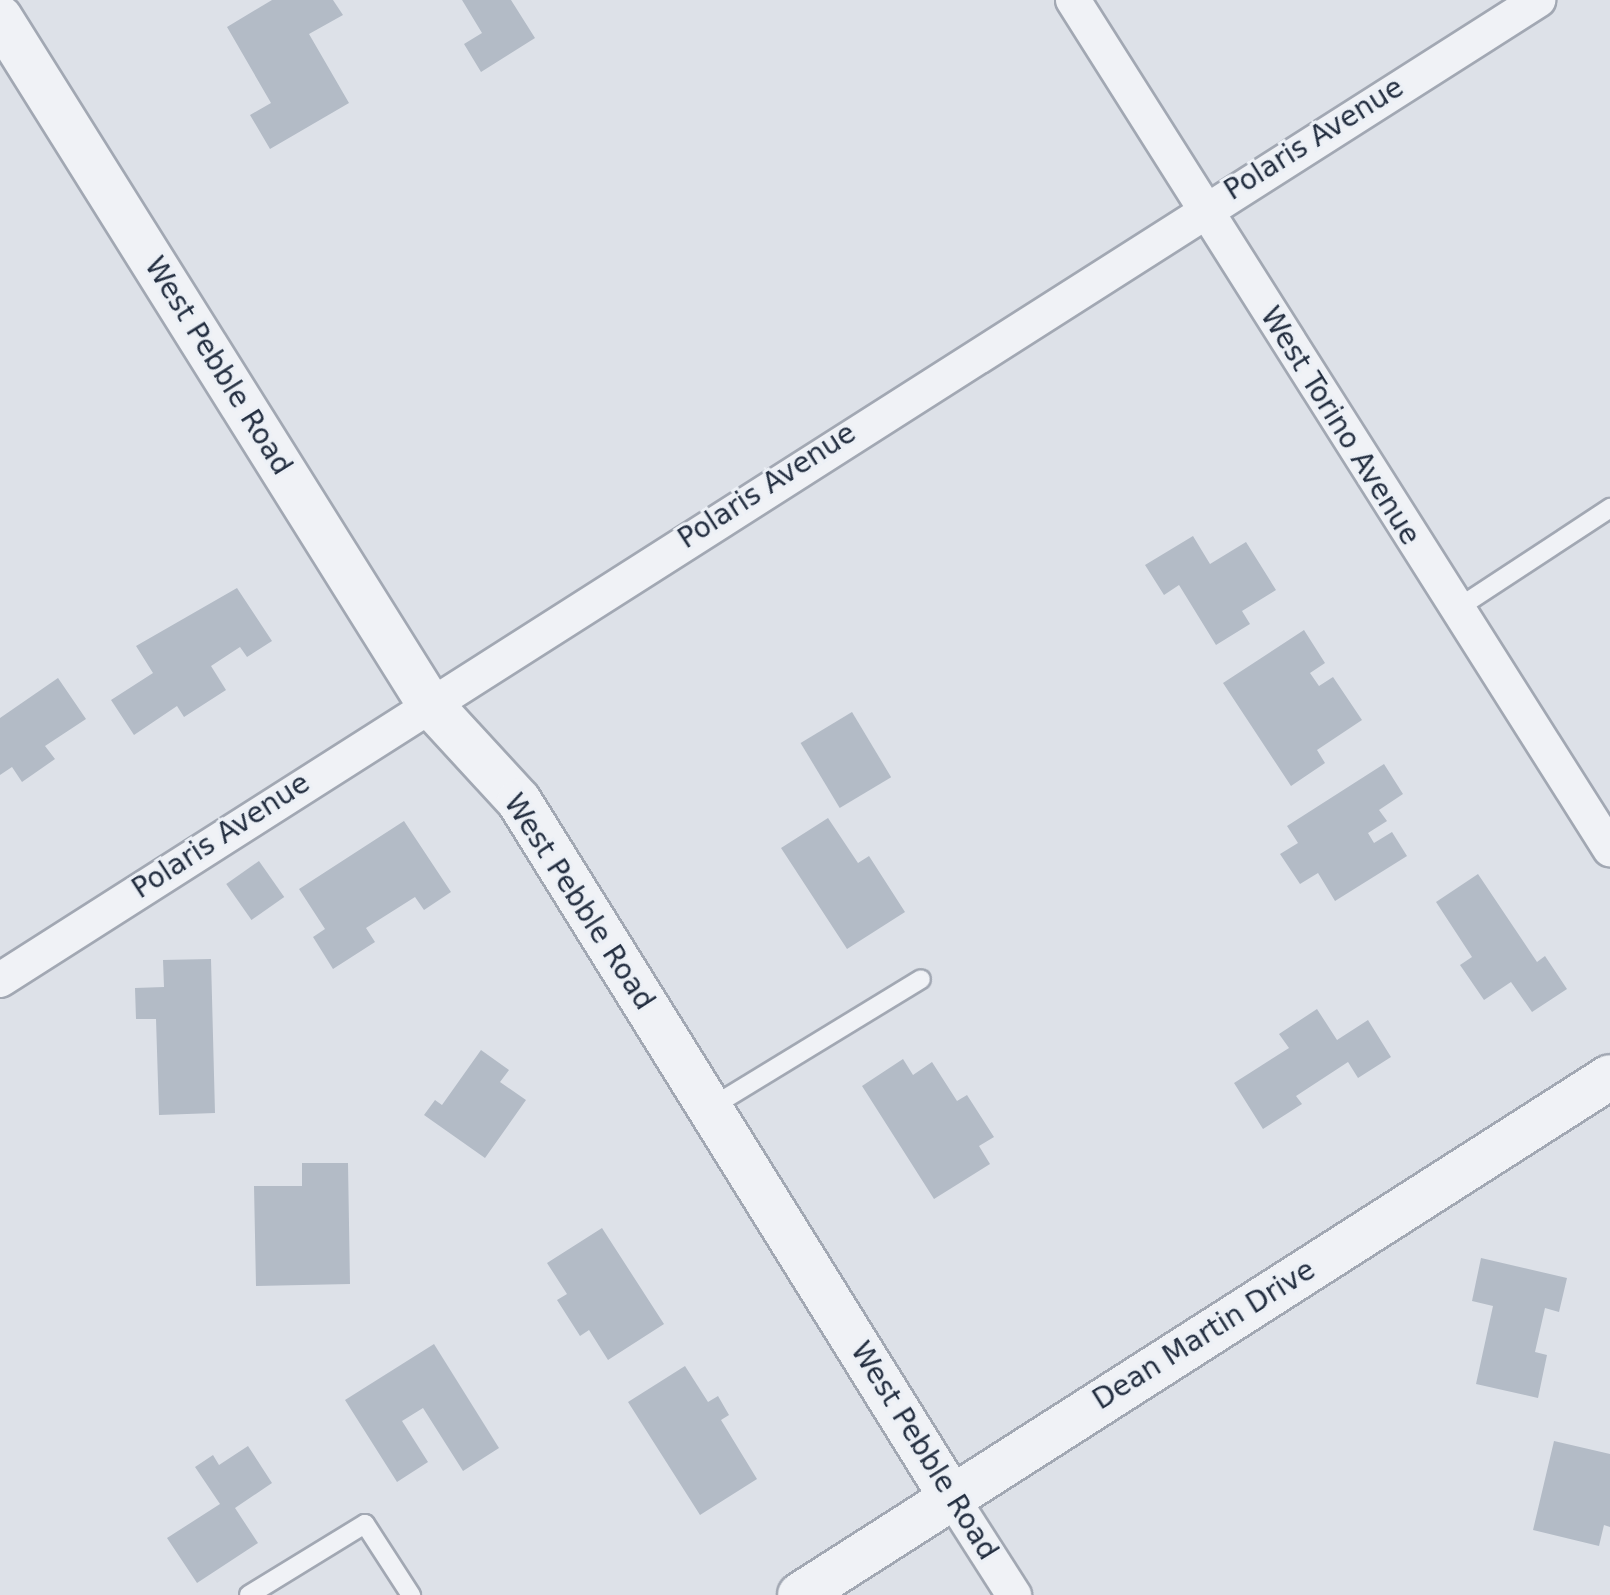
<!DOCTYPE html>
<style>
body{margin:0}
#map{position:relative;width:1610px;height:1595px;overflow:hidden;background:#dde1e8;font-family:"DejaVu Sans",sans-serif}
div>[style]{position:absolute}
.building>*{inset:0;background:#b3bbc6;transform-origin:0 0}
.roads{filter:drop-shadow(2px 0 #a2a8b3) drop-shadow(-2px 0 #a2a8b3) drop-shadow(0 2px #a2a8b3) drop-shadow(0 -2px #a2a8b3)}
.service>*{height:18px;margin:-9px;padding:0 9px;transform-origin:9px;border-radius:9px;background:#f0f2f6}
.minor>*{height:34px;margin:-17px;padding:0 17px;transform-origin:17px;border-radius:17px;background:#f0f2f6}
.tertiary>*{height:44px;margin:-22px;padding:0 22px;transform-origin:22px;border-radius:22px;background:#f0f2f6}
span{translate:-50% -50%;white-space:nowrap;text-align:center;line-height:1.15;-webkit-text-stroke:6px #ecf0f6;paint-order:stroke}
.street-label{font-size:28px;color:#242f41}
</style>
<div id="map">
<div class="building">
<i style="clip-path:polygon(272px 0,333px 0,343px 15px,309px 34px,349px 103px,270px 149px,250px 115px,271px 103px,227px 27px)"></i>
<i style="clip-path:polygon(462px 0,511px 0,535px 38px,481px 72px,464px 44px,482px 33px)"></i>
<i style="clip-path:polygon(1193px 536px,1210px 564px,1246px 542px,1276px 590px,1242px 611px,1250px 624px,1216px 645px,1179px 585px,1164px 595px,1145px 565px)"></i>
<i style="clip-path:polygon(237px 588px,272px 641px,247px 657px,240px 647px,211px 666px,226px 690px,184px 717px,177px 706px,134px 735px,111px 700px,153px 673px,136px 646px)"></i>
<i style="clip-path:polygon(1304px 630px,1325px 663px,1310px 673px,1319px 686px,1333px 677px,1362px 720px,1317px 750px,1325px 763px,1291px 786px,1223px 683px)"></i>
<i style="clip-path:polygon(58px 678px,86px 719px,45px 746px,55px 759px,22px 782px,12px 767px,0 775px,0 718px)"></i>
<i style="left:852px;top:712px;width:76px;height:60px;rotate:59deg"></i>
<i style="clip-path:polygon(1384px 764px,1403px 794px,1379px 810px,1387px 821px,1368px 833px,1374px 843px,1392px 832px,1407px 856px,1335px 901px,1318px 873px,1300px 884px,1280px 854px,1298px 843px,1287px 826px)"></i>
<i style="clip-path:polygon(828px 818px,858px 863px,869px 856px,905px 912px,847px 949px,781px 848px)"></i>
<i style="clip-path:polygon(404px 821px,451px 892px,424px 910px,415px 897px,366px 928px,375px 942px,333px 969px,313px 937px,325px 929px,299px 889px)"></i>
<i style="left:259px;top:861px;width:44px;height:40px;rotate:55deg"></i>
<i style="clip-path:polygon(1478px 874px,1537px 962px,1545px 956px,1567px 989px,1532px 1012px,1511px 982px,1484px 1000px,1460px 965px,1472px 957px,1436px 902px)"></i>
<i style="clip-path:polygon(211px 959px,215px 1113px,159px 1115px,156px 1019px,136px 1019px,135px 988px,164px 987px,163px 960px)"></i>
<i style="clip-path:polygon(1317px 1009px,1337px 1040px,1368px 1020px,1391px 1057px,1358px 1078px,1348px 1062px,1296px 1096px,1302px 1104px,1263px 1129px,1234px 1083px,1289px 1048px,1279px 1034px)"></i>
<i style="clip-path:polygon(481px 1050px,509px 1070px,500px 1082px,526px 1100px,485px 1158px,424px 1115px,435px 1100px,442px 1105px)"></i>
<i style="clip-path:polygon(903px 1059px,913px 1075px,932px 1062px,957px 1101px,967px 1095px,994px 1137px,979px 1146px,990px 1164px,934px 1199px,862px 1086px)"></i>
<i style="clip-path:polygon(302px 1163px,348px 1163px,350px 1284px,256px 1286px,254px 1186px,302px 1186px)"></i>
<i style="clip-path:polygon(602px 1228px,664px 1324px,608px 1360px,589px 1330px,580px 1336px,557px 1300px,567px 1294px,547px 1263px)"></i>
<i style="clip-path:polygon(1481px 1258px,1567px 1278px,1559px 1312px,1545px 1308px,1535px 1352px,1547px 1355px,1538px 1398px,1476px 1384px,1493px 1306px,1472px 1301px)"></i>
<i style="clip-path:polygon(434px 1344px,499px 1448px,463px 1471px,423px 1408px,402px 1421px,428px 1462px,397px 1482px,345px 1400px)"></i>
<i style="clip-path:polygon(685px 1366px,708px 1402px,718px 1396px,729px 1415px,721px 1420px,757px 1479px,700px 1515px,628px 1402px)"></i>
<i style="clip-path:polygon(1554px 1441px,1610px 1454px,1610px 1527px,1604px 1525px,1599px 1546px,1533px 1530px)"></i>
<i style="clip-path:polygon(248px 1446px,272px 1483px,235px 1508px,258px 1543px,197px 1583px,167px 1538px,220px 1504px,195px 1467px,213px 1455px,219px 1465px)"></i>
</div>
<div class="roads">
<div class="service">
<i style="left:1455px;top:610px;width:186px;rotate:-33.3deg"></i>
<i style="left:710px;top:1108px;width:247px;rotate:-31.4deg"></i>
<i style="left:249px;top:1595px;width:136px;rotate:-31.5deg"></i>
<i style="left:365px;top:1524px;width:85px;rotate:57.1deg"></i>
</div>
<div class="minor">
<i style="left:1073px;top:0;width:1005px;rotate:57.69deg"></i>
<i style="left:0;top:980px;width:1824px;rotate:-32.5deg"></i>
<i style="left:950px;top:1495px;width:119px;rotate:57.4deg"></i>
</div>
<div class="tertiary">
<i style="left:0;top:18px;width:807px;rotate:57.96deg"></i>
<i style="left:428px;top:702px;width:134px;rotate:47.4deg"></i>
<i style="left:519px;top:801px;width:817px;rotate:58.16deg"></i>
<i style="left:800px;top:1595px;width:961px;rotate:-32.6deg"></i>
</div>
</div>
<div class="street-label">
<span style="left:1314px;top:139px;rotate:-32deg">Polaris Avenue</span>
<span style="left:218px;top:366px;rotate:58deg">West Pebble Road</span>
<span style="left:1340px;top:426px;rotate:58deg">West Torino Avenue</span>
<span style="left:767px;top:486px;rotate:-33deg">Polaris Avenue</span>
<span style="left:221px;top:836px;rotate:-33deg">Polaris Avenue</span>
<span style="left:579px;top:902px;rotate:57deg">West Pebble Road</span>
<span style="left:1204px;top:1335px;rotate:-32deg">Dean Martin Drive</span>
<span style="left:924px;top:1451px;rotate:58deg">West Pebble Road</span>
</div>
</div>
